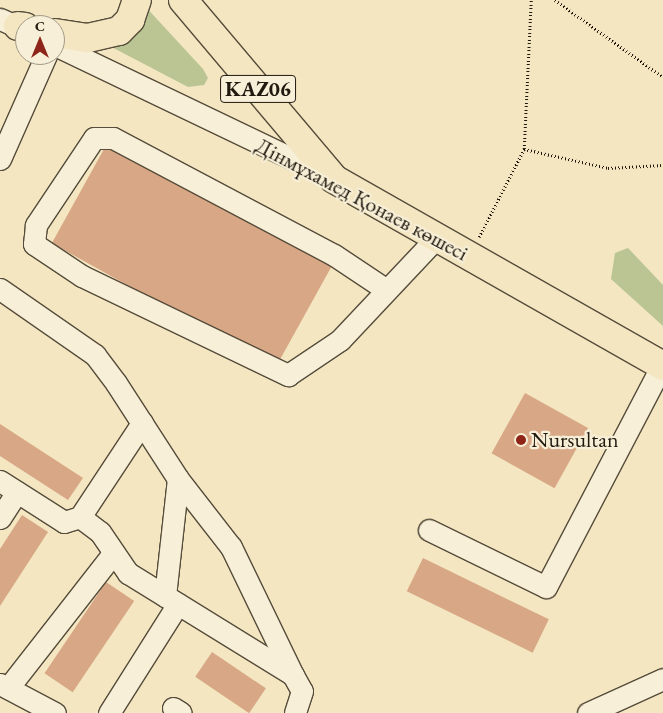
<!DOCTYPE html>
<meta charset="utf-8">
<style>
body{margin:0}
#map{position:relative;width:663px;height:713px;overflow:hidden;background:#f3e6c1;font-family:"EB Garamond",serif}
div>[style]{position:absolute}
.green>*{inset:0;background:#bac593}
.building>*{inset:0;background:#d8a785;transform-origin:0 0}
.path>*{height:2.5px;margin-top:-1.25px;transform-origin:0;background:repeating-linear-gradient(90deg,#21190e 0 1px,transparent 0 3.5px)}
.roads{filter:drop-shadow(1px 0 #564c3b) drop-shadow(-1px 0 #564c3b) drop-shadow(0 1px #564c3b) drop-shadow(0 -1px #564c3b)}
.minor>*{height:21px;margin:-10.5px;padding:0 10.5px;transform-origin:10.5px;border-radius:10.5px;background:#f7efd7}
.highway>*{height:28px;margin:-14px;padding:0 14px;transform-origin:14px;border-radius:14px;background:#f3e6c1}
.dots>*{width:14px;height:14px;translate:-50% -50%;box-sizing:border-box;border:2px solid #f7efd7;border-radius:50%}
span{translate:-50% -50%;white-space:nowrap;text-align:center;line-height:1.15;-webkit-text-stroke:4.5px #f7efd7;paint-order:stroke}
.shield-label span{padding:1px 4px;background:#f7efd7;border:1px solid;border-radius:4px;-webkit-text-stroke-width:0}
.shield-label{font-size:21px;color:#21190e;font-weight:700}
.street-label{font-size:22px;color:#21190e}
.poi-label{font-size:22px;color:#21190e}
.left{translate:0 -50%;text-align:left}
.north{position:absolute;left:15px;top:15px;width:50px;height:50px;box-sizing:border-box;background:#f7efd7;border:1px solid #a19987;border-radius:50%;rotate:0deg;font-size:14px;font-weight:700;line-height:20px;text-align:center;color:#21190e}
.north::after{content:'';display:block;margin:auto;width:18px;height:22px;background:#8f2418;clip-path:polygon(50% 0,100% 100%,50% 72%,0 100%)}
</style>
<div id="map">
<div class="green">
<i style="clip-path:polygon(143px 4px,203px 69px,208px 78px,204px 85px,188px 87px,104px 43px)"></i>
<i style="clip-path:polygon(628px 248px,663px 285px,663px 326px,611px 279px,615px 253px)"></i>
</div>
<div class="building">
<i style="left:109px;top:140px;width:256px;height:118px;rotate:29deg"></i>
<i style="left:525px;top:393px;width:72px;height:69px;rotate:29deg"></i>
<i style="clip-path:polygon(0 424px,83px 478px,68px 500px,0 456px)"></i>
<i style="clip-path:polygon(22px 515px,48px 532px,0 606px,0 549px)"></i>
<i style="left:423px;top:558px;width:140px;height:37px;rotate:26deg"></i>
<i style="left:106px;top:582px;width:34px;height:110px;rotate:34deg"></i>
<i style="left:212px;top:652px;width:65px;height:30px;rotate:34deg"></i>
</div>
<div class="path">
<i style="left:555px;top:0;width:133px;rotate:35.5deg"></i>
<i style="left:524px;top:149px;width:86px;rotate:12.7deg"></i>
<i style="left:608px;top:168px;width:55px;rotate:-3.1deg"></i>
<i style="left:479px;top:237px;width:99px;rotate:-62.9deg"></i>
<i style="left:524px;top:149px;width:149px;rotate:-87.3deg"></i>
</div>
<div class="roads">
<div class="minor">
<i style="left:0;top:19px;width:27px;rotate:24deg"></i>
<i style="left:55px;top:45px;width:305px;rotate:25.6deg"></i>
<i style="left:0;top:159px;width:114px;rotate:-66.1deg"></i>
<i style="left:0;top:289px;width:116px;rotate:34.8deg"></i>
<i style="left:95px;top:355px;width:35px;rotate:53deg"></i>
<i style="left:116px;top:383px;width:114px;rotate:57.1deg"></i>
<i style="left:178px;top:479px;width:86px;rotate:52.1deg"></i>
<i style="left:231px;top:547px;width:142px;rotate:64.2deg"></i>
<i style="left:385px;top:289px;width:61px;rotate:-146.3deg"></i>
<i style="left:334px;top:255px;width:250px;rotate:-152.1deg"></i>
<i style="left:113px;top:138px;width:19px;rotate:180deg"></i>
<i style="left:94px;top:138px;width:105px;rotate:123.7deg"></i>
<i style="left:36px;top:225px;width:19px;rotate:96deg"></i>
<i style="left:34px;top:244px;width:58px;rotate:33.7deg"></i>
<i style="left:82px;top:276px;width:229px;rotate:25.7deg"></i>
<i style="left:288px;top:375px;width:63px;rotate:-33.9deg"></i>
<i style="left:340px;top:340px;width:141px;rotate:-46.7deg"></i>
<i style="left:0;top:481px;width:76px;rotate:32.6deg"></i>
<i style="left:64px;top:522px;width:17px;rotate:-17deg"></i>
<i style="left:80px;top:517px;width:113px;rotate:-56.6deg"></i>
<i style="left:80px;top:517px;width:25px;rotate:37deg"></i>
<i style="left:100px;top:532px;width:50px;rotate:55.7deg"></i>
<i style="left:128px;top:573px;width:194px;rotate:31.7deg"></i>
<i style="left:293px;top:675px;width:18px;rotate:61deg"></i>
<i style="left:302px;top:691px;width:23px;rotate:108deg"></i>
<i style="left:0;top:518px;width:31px;rotate:-57deg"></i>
<i style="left:429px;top:530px;width:130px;rotate:26deg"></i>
<i style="left:546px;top:587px;width:250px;rotate:-62.4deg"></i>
<i style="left:165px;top:596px;width:118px;rotate:-83.7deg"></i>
<i style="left:0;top:684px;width:62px;rotate:27.8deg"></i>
<i style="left:8px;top:688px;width:169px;rotate:-52deg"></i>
<i style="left:173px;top:708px;width:9px;rotate:32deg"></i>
<i style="left:109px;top:713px;width:129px;rotate:-57.7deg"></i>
<i style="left:588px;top:713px;width:82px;rotate:-24.4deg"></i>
</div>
<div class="highway">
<i style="left:183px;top:0;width:234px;rotate:49.8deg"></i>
<i style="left:334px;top:179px;width:378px;rotate:29.6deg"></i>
<i style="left:18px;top:26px;width:7px;rotate:8deg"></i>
<i style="left:55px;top:33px;width:33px;rotate:9deg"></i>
<i style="left:88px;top:38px;width:32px;rotate:-13deg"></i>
<i style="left:119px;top:31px;width:16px;rotate:-45deg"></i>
<i style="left:130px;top:20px;width:21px;rotate:-71deg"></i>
</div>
</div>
<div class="dots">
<i style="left:521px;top:440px;background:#8f2418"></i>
</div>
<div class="shield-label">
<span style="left:258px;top:89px">KАZ06</span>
</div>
<div class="street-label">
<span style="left:362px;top:199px;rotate:28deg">Дінмұхамед Қонаев көшесі</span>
</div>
<div class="poi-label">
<span class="left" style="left:531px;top:440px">Nursultan</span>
</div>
<div class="north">С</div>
</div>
